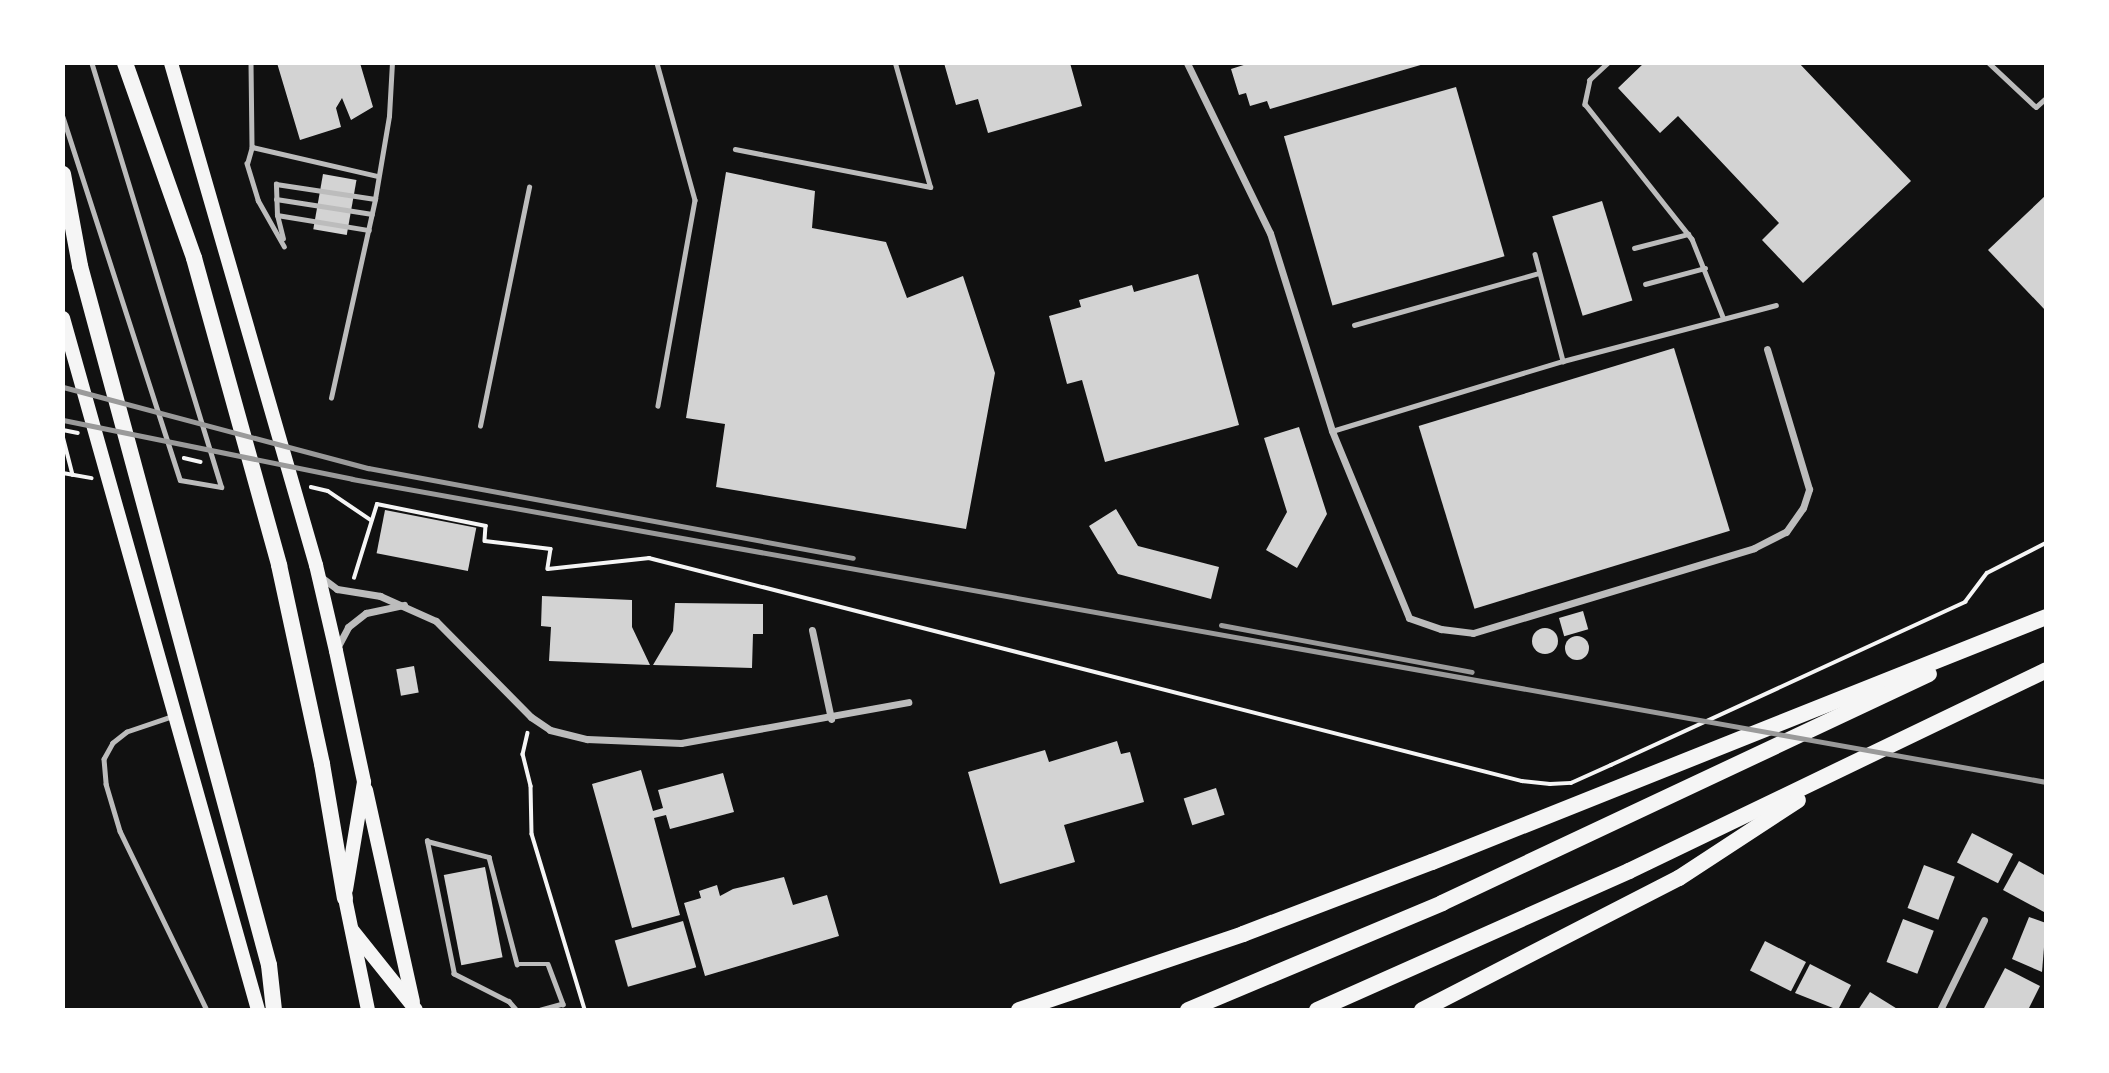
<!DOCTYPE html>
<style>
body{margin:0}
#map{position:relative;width:2109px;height:1073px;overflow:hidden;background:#111;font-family:"Exo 2",sans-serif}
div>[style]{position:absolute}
.building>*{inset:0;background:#d3d3d3;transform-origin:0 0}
.round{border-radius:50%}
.path>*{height:3.5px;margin:-1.75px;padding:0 1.75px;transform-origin:1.75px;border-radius:1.75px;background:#f5f5f5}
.service>*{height:4.5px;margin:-2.25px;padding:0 2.25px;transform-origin:2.25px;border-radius:2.25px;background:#bcbcbc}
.minor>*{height:7px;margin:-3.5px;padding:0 3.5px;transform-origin:3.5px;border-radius:3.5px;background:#bcbcbc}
.primary>*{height:14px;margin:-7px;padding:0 7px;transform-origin:7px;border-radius:7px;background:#f5f5f5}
.trunk>*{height:14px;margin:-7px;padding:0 7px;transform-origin:7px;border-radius:7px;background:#f5f5f5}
.motorway>*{height:16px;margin:-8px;padding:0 8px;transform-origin:8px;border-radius:8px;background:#f5f5f5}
.rail>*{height:5px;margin:-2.5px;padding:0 2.5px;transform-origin:2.5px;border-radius:2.5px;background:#9a9a9a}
span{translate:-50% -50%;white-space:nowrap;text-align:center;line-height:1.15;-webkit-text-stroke:7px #fff;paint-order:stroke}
.frame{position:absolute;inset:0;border:65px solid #fff;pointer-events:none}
</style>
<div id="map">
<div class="building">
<i style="clip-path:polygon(277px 63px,360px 63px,373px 107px,351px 120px,342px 98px,336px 108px,341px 127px,300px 140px)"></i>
<i style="clip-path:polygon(944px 63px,1070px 63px,1082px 106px,988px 133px,978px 99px,956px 105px)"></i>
<i style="clip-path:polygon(1250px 63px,1424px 63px,1424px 64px,1270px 109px,1267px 101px,1250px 106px,1246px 93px,1239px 95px,1231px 69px)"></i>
<i style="clip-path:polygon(1644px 63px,1799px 63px,1911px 181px,1803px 283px,1762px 240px,1779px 223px,1678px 116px,1660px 133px,1618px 88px)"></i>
<i style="left:1456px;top:87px;width:176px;height:179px;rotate:74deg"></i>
<i style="clip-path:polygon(726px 172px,815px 191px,812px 228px,886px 242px,907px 298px,963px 276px,995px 373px,966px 529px,716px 487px,725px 424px,686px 418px)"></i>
<i style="left:323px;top:174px;width:34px;height:56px;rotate:10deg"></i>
<i style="clip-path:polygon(2046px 195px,2046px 311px,1988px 250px)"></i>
<i style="left:1602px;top:201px;width:104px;height:52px;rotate:73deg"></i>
<i style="clip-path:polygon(1198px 274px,1239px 425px,1105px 462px,1082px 380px,1067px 384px,1049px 316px,1081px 307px,1079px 300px,1132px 285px,1134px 292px)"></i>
<i style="left:1674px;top:348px;width:191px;height:267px;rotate:73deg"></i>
<i style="clip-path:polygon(1299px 427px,1327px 514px,1297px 568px,1266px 550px,1287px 512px,1264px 438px)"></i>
<i style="clip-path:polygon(1116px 509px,1138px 546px,1219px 567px,1211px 599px,1118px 574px,1089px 526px)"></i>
<i style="left:385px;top:510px;width:93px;height:44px;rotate:11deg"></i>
<i style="clip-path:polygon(542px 596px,632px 600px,632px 627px,650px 665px,549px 661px,551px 627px,541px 626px)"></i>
<i style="clip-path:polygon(675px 603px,763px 604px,763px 634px,753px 634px,752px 668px,653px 665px,673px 631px)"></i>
<i style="left:1583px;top:611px;width:19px;height:25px;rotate:74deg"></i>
<i class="round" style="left:1532px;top:628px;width:26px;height:26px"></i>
<i class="round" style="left:1565px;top:636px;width:24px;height:24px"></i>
<i style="left:414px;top:666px;width:27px;height:18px;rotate:80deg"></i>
<i style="clip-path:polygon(1117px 741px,1121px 754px,1130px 752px,1144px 802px,1064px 825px,1075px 862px,1000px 884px,968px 772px,1045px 750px,1049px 762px)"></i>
<i style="clip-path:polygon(641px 770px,653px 811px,663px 808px,658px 790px,723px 773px,734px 812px,670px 829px,666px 815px,654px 818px,680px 915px,632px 928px,592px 784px)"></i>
<i style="left:1216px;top:788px;width:28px;height:34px;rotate:72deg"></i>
<i style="left:1972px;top:833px;width:46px;height:33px;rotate:27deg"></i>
<i style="clip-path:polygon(2019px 861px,2046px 876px,2044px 912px,2003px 890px)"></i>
<i style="left:1924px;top:865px;width:33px;height:46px;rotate:21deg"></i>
<i style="left:485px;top:867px;width:92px;height:42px;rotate:79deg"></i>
<i style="clip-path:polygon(784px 877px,793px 905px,827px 895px,839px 936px,705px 976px,684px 903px,701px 898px,699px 891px,717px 885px,720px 896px,733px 889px)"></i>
<i style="clip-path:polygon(2029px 917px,2046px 923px,2042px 972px,2012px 959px)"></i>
<i style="left:1903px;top:919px;width:33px;height:46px;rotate:21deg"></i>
<i style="left:683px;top:921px;width:48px;height:71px;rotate:74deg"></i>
<i style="left:1765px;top:941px;width:46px;height:33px;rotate:27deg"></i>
<i style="clip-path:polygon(1810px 964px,1851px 985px,1838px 1010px,1795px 993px)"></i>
<i style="clip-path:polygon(2005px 968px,2040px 986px,2028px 1010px,1983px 1010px)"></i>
<i style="clip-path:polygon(1870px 992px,1899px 1010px,1858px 1010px)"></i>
</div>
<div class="path">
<i style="left:63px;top:430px;width:15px;rotate:11deg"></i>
<i style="left:63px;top:436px;width:40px;rotate:75.6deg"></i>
<i style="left:184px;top:458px;width:17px;rotate:13deg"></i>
<i style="left:63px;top:473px;width:29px;rotate:10deg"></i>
<i style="left:311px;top:487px;width:17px;rotate:13deg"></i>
<i style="left:328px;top:491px;width:52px;rotate:34deg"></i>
<i style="left:354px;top:578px;width:77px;rotate:-72.7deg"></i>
<i style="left:377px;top:504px;width:111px;rotate:11.4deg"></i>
<i style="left:486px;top:526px;width:15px;rotate:94deg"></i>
<i style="left:485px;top:541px;width:66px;rotate:6.9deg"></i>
<i style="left:551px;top:549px;width:20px;rotate:99deg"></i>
<i style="left:548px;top:569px;width:102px;rotate:-6.2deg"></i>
<i style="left:649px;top:558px;width:901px;rotate:14.33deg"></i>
<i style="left:1522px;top:781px;width:28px;rotate:6deg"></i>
<i style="left:1550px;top:784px;width:21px;rotate:-3deg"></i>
<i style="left:1571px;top:783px;width:44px;rotate:-24.2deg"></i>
<i style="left:1611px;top:765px;width:390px;rotate:-24.7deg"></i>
<i style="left:1965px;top:602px;width:36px;rotate:-53deg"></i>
<i style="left:1987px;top:573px;width:66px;rotate:-27deg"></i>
<i style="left:528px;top:733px;width:22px;rotate:103deg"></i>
<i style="left:523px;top:754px;width:33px;rotate:76deg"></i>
<i style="left:531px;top:786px;width:48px;rotate:88.8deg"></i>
<i style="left:532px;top:834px;width:184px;rotate:73.2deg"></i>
</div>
<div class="service">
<i style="left:251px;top:63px;width:84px;rotate:89.3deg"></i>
<i style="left:657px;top:63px;width:142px;rotate:74.5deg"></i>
<i style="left:695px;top:200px;width:209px;rotate:100.2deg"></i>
<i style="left:1608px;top:63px;width:25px;rotate:137deg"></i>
<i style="left:1590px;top:80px;width:25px;rotate:102deg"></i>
<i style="left:1585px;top:104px;width:172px;rotate:51.6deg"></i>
<i style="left:1692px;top:239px;width:84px;rotate:68.3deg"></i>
<i style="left:1989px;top:63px;width:64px;rotate:43.1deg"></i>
<i style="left:2036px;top:107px;width:13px;rotate:-42deg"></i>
<i style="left:63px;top:117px;width:381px;rotate:72.1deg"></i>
<i style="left:180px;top:480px;width:42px;rotate:9.7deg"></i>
<i style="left:221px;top:487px;width:443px;rotate:-107deg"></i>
<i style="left:735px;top:149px;width:199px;rotate:11deg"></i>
<i style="left:930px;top:187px;width:129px;rotate:-105.8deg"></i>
<i style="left:276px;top:199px;width:97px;rotate:8.9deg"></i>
<i style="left:277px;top:215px;width:31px;rotate:-92deg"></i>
<i style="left:276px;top:184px;width:100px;rotate:8.6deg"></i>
<i style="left:283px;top:239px;width:25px;rotate:-104deg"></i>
<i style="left:277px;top:215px;width:93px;rotate:9.3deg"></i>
<i style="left:284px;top:247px;width:53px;rotate:-119.5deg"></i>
<i style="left:258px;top:201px;width:39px;rotate:-107deg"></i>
<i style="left:247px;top:164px;width:18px;rotate:-74deg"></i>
<i style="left:252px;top:147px;width:129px;rotate:13deg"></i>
<i style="left:1634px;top:248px;width:56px;rotate:-14.5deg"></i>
<i style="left:1535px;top:254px;width:111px;rotate:75.3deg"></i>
<i style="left:1645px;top:284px;width:62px;rotate:-14.9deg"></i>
<i style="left:1354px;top:325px;width:192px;rotate:-15.7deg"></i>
<i style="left:331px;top:398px;width:204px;rotate:-77.5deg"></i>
<i style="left:375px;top:199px;width:84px;rotate:-80.4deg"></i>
<i style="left:389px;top:116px;width:53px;rotate:-86.8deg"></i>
<i style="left:480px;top:426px;width:244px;rotate:-78.4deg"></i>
<i style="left:1332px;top:431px;width:241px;rotate:-16.9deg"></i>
<i style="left:1563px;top:361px;width:220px;rotate:-14.7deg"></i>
<i style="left:171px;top:717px;width:46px;rotate:161.2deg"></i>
<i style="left:127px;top:732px;width:18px;rotate:142deg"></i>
<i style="left:113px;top:743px;width:18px;rotate:119deg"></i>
<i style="left:104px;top:759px;width:25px;rotate:85deg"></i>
<i style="left:106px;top:784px;width:49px;rotate:73.4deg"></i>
<i style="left:120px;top:831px;width:199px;rotate:64.1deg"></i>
<i style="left:516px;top:1010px;width:11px;rotate:-131deg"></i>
<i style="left:509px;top:1002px;width:62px;rotate:-153deg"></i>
<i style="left:454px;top:974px;width:136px;rotate:-101.5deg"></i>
<i style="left:427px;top:841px;width:64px;rotate:14.5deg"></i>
<i style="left:489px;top:857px;width:111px;rotate:75.3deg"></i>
<i style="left:517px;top:964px;width:31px"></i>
<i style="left:548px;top:964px;width:43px;rotate:69.4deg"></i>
<i style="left:563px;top:1004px;width:23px;rotate:165deg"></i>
</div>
<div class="minor">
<i style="left:1187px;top:63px;width:189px;rotate:64deg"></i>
<i style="left:1270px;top:233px;width:207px;rotate:72.6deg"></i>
<i style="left:1332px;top:431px;width:202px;rotate:67.6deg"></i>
<i style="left:1409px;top:618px;width:34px;rotate:19deg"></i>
<i style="left:1441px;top:629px;width:32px;rotate:7deg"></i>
<i style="left:1473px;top:633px;width:294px;rotate:-16.8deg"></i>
<i style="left:1754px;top:548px;width:36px;rotate:-27deg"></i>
<i style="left:1786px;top:532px;width:29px;rotate:-55deg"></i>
<i style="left:1803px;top:508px;width:20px;rotate:-72deg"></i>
<i style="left:1809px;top:489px;width:146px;rotate:-106.7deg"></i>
<i style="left:321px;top:577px;width:20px;rotate:37deg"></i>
<i style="left:337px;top:589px;width:44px;rotate:9.2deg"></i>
<i style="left:380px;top:596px;width:61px;rotate:24.1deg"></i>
<i style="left:436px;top:621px;width:135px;rotate:45.3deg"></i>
<i style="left:531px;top:717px;width:23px;rotate:34deg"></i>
<i style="left:550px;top:730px;width:38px;rotate:14deg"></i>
<i style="left:587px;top:739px;width:94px;rotate:2.4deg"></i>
<i style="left:681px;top:743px;width:231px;rotate:-10.2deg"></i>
<i style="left:812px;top:630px;width:91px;rotate:77.9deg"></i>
<i style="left:337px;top:648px;width:24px;rotate:-62deg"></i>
<i style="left:348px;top:627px;width:23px;rotate:-38deg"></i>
<i style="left:366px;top:613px;width:39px;rotate:-12deg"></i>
<i style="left:1940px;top:1010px;width:100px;rotate:-63.9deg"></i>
</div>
<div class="primary">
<i style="left:171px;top:63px;width:523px;rotate:73.89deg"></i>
<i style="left:316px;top:565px;width:88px;rotate:76.9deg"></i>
<i style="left:336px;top:651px;width:134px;rotate:77.9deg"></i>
<i style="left:364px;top:782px;width:109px;rotate:99.5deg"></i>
<i style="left:63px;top:318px;width:719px;rotate:74.26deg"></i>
<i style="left:366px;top:790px;width:217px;rotate:77.5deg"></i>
</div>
<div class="trunk">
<i style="left:345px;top:898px;width:114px;rotate:78.4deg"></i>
<i style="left:352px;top:930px;width:102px;rotate:51.3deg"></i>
</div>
<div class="motorway">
<i style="left:125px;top:63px;width:207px;rotate:70.5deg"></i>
<i style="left:194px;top:258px;width:319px;rotate:74.5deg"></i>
<i style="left:279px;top:565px;width:204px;rotate:77.8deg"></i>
<i style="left:322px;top:764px;width:136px;rotate:80.3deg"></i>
<i style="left:63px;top:174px;width:94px;rotate:79.5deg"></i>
<i style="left:80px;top:266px;width:724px;rotate:74.87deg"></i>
<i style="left:269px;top:965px;width:45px;rotate:83.7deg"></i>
<i style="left:1019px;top:1010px;width:237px;rotate:-18.7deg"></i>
<i style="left:1243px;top:934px;width:202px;rotate:-20.9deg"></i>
<i style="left:1432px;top:862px;width:661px;rotate:-21.75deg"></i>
<i style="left:1188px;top:1010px;width:276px;rotate:-22.8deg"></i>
<i style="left:1442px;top:903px;width:538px;rotate:-25.18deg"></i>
<i style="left:1317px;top:1010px;width:342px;rotate:-24deg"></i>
<i style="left:1629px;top:871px;width:463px;rotate:-25.7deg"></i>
<i style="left:1422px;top:1010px;width:289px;rotate:-27.2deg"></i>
<i style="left:1679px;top:878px;width:142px;rotate:-33.2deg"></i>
</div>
<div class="rail">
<i style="left:63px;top:387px;width:316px;rotate:14.9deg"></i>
<i style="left:368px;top:468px;width:493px;rotate:10.5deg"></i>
<i style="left:63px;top:420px;width:295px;rotate:11.5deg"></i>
<i style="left:352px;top:479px;width:1721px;rotate:10.14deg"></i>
<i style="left:1221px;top:625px;width:255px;rotate:10.6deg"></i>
</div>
<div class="frame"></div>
</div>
